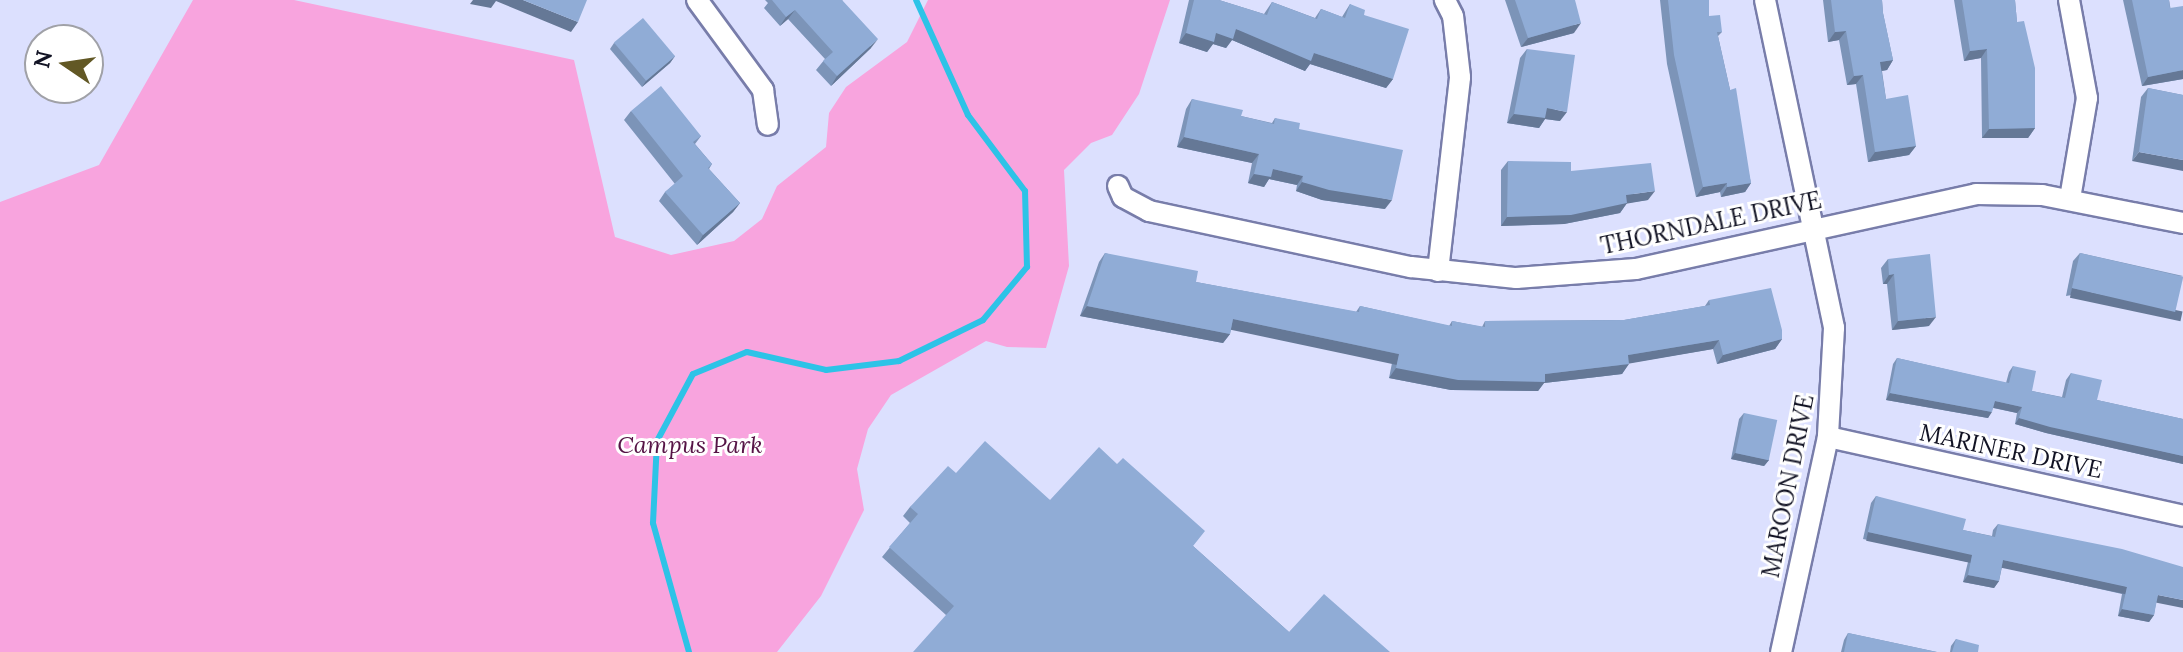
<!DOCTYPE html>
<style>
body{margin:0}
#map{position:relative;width:2183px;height:652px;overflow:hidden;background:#dce0fe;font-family:Lora,serif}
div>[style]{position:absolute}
.green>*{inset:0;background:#f8a4de}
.stream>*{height:6px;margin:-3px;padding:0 3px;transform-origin:3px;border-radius:3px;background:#2dc3e7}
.roads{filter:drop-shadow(2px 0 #787daa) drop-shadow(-2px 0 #787daa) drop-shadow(0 2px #787daa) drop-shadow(0 -2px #787daa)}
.street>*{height:20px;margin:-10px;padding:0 10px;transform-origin:10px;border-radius:10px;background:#fff}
.wall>*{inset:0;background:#7c94b8}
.shaded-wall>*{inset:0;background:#657896;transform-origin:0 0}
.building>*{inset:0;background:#90acd6;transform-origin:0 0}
span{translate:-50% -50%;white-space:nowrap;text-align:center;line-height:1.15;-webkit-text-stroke:6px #fff;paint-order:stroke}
.street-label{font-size:24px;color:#121324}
.park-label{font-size:24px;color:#561446;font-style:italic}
.north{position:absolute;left:24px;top:24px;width:80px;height:80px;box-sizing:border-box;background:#fff;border:2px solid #a0a1a7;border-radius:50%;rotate:283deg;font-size:22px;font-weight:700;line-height:32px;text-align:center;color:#121324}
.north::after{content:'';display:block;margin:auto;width:28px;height:36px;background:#625825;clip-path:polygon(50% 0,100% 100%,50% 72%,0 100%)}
</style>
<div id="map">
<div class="green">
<i style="clip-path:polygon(193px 0,294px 0,574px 60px,615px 237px,671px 255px,734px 241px,762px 219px,777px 186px,826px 147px,829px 113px,846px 87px,907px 42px,928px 0,1170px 0,1139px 94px,1112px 135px,1091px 143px,1064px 170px,1069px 266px,1046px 348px,1007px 347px,986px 341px,891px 395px,868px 429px,857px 469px,864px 510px,821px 596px,777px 652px,0 652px,0 202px,99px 165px)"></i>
</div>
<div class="stream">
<i style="left:689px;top:652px;width:134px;rotate:-105.6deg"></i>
<i style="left:653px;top:523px;width:82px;rotate:-87.2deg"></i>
<i style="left:657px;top:441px;width:76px;rotate:-61.8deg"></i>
<i style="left:693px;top:374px;width:58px;rotate:-22.2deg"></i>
<i style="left:747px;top:352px;width:81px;rotate:12.8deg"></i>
<i style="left:826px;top:370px;width:74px;rotate:-7deg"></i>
<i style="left:899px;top:361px;width:93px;rotate:-26deg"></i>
<i style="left:983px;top:320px;width:69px;rotate:-50.3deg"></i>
<i style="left:1027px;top:267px;width:76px;rotate:-91.5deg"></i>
<i style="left:1025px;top:191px;width:95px;rotate:-126.9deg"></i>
<i style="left:968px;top:115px;width:126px;rotate:-114.3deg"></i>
</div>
<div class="roads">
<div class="street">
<i style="left:697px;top:0;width:112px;rotate:53.7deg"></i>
<i style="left:763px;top:90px;width:35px;rotate:82deg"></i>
<i style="left:1765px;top:0;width:335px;rotate:78.1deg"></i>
<i style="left:1834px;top:328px;width:109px;rotate:93.2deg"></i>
<i style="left:1828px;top:437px;width:220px;rotate:102.3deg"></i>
<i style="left:2069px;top:0;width:100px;rotate:79.6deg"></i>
<i style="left:2087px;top:98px;width:102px;rotate:99.6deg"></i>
<i style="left:1118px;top:186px;width:12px;rotate:66deg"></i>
<i style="left:1123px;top:197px;width:30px;rotate:28deg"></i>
<i style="left:1149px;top:211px;width:268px;rotate:12.1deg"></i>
<i style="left:1411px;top:267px;width:106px;rotate:6deg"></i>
<i style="left:1516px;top:278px;width:120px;rotate:-4.3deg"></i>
<i style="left:1636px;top:269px;width:348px;rotate:-12.4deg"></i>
<i style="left:1976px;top:194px;width:66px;rotate:0.9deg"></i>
<i style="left:2042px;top:195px;width:144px;rotate:11.2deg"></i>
<i style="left:1438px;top:271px;width:195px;rotate:-83.5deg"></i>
<i style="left:1460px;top:77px;width:61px;rotate:-96.5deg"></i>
<i style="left:1453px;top:16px;width:18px;rotate:-117deg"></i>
<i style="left:1828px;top:437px;width:364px;rotate:12.5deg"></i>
</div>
</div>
<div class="wall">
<i style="clip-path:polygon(765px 0,842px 0,871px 48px,831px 86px,816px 70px,825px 59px,788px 19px,780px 26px,764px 8px,768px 3px)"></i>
<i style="clip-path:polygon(1189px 0,1219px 0,1264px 14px,1272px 2px,1315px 18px,1321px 9px,1342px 17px,1350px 4px,1364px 15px,1393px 79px,1386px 88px,1310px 64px,1305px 71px,1232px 40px,1226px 48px,1213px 44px,1207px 52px,1179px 43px)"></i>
<i style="clip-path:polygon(1505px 0,1575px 0,1574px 33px,1521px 47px)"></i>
<i style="clip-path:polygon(1660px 0,1709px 0,1709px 16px,1722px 32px,1718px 36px,1751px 183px,1745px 192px,1721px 197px,1720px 192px,1696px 197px,1667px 64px)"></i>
<i style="clip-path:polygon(1823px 0,1882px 0,1883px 13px,1893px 60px,1887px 70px,1882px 71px,1886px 99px,1916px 146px,1909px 155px,1868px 162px,1856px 84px,1847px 85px,1839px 40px,1828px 42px)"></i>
<i style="clip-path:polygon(1954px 0,2015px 0,2017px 22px,2035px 128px,2028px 138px,1982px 138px,1981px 58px,1964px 61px)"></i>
<i style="clip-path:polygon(2123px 0,2169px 0,2183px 79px,2142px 86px)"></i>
<i style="clip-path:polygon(614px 43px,675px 56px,670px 63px,642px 87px,610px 49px)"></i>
<i style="clip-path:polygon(1527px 49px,1560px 121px,1545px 119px,1539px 128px,1507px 123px,1520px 58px)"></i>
<i style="clip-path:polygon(2148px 88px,2183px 95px,2132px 161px,2141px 97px)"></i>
<i style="clip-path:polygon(1192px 99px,1241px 116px,1272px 123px,1275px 118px,1299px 129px,1385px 209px,1322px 200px,1296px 191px,1297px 185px,1269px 179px,1264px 187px,1248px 183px,1252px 163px,1177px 147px,1186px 109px)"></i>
<i style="clip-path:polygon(631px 111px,701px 136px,695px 144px,712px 164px,709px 169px,740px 203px,733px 212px,697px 245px,659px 201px,665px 192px,675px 184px,624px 120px)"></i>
<i style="clip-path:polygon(1508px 161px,1571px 171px,1648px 200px,1627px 203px,1620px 213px,1564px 224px,1501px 226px,1501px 170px)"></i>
<i style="clip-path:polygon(1105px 253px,1196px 282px,1356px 312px,1360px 306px,1449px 326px,1452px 321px,1482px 327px,1485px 321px,1624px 320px,1705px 306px,1709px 300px,1782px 339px,1775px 349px,1717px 364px,1713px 349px,1629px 363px,1622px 374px,1544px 383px,1538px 391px,1451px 390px,1389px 378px,1392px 363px,1231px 329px,1230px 334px,1223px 343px,1080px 316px,1099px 262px)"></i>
<i style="clip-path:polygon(2080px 253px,2183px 276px,2066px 296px,2073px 261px)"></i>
<i style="clip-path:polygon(1888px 259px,1929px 326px,1892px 330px,1887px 284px,1883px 284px,1881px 268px)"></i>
<i style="clip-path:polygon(1897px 358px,2006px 383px,2009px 372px,2013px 366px,2032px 391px,2062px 397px,2066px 380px,2071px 373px,2097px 400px,2183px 419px,2183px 464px,2046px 433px,2015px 424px,2017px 413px,1993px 408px,1988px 418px,1886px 400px,1893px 364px)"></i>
<i style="clip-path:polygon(1744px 413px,1769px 460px,1764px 466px,1731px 459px,1739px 419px)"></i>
<i style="clip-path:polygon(956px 473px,1050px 500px,1193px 546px,1289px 632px,1390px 652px,946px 615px,882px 557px,910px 523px,903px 516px,910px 507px)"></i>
<i style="clip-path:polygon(1876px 496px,1963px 530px,1992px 536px,1993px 530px,1998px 524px,2156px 602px,2154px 615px,2149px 622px,2118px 616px,2122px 594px,2002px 567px,1999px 581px,1994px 588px,1963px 582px,1968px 562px,1863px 539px,1871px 503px)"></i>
<i style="clip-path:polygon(1848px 633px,1937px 652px,1841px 652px,1844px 640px)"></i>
<i style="clip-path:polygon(1956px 639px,1978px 652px,1950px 652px,1951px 646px)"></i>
</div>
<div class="shaded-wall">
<i style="clip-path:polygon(473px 0,523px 0,578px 22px,571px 32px,496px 1px,491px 8px,470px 4px)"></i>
<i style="clip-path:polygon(795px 10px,788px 19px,780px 26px,786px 17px)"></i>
<i style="clip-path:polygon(1581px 23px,1574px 33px,1521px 47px,1528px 38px)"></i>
<i style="clip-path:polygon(1236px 29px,1314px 53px,1393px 79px,1386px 88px,1310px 64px,1305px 71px,1232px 40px,1226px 48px,1213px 44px,1207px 52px,1179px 43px,1186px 33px,1216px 33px)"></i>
<i style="clip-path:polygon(1846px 31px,1839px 40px,1828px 42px,1835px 32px)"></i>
<i style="clip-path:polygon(878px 39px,871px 48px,831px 86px,837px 76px)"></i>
<i style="clip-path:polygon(1987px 49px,1981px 58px,1964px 61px,1970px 51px)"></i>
<i style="clip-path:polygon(675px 56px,670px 63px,642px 87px,646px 81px)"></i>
<i style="clip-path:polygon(1893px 60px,1887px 70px,1874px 72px,1880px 62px)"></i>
<i style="clip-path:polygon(2183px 70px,2183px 79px,2142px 86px,2148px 77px)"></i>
<i style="clip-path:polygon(1863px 75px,1856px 84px,1847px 85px,1854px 76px)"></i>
<i style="clip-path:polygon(1547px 108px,1567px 112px,1560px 121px,1545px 119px,1539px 128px,1507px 123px,1514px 114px)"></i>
<i style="clip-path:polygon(2035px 128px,2028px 138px,1982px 138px,1989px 129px)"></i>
<i style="clip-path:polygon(1184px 137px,1259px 154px,1252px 163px,1177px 147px)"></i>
<i style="clip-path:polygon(1916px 146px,1909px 155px,1868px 162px,1875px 152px)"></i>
<i style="clip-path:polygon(2139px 152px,2183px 160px,2183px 171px,2132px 161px)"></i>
<i style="clip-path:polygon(1273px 169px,1303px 176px,1297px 185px,1269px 179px,1264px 187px,1248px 183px,1254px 174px)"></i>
<i style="clip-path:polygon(1302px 182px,1392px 200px,1385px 209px,1322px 200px,1296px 191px)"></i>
<i style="clip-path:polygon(1727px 183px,1720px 192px,1696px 197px,1703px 187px)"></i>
<i style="clip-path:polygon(1751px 183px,1745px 192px,1721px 197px,1727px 187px)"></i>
<i style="clip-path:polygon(1655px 191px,1648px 200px,1619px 205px,1626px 195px)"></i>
<i style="clip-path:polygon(740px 203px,733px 212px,697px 245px,703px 235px)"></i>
<i style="clip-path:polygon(1627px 203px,1620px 213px,1564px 224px,1501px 226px,1507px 217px)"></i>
<i style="clip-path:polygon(1894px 274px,1887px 284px,1883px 284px,1889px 275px)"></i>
<i style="left:2072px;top:288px;width:113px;height:10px;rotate:12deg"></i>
<i style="clip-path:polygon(1087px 306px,1230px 334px,1223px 343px,1080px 316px)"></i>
<i style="clip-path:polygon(1936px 317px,1929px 326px,1892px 330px,1898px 321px)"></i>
<i style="left:1233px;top:319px;width:170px;height:11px;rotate:12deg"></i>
<i style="clip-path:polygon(1782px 339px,1775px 349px,1717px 364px,1723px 355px)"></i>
<i style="clip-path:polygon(1719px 340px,1713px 349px,1621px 365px,1628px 355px)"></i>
<i style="clip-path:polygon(1629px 364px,1622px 374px,1544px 383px,1538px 391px,1451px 390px,1389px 378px,1396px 368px,1545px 374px)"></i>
<i style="clip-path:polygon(1890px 393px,1992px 412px,1988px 418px,1886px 400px)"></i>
<i style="clip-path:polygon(1995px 401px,2022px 407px,2017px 413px,1990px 407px)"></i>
<i style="clip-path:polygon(2019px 418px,2183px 456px,2183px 464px,2046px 433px,2015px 424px)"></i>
<i style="clip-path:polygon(1735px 453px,1769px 460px,1764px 466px,1731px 459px)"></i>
<i style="left:1868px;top:532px;width:107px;height:9px;rotate:12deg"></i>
<i style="left:2003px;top:560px;width:127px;height:8px;rotate:12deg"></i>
<i style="clip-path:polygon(1968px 575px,1999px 581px,1994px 588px,1963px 582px)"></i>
<i style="clip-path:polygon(2158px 595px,2183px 600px,2183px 608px,2153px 602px)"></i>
<i style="clip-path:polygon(2122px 609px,2154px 615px,2149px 622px,2118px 616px)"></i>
</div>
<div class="building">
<i style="clip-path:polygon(523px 0,587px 0,578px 22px)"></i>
<i style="clip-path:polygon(772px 0,842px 0,878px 39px,837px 76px,823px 61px,833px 52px,795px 10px,786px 17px)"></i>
<i style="clip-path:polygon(1194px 0,1219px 0,1267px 15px,1272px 2px,1317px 19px,1321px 9px,1345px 18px,1350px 4px,1365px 10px,1364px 15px,1409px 29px,1393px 79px,1314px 53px,1311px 61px,1236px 29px,1233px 39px,1216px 33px,1214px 42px,1186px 33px)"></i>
<i style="clip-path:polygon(1515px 0,1575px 0,1581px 23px,1528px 38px)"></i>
<i style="clip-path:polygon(1668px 0,1709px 0,1709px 16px,1720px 15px,1722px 32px,1717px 32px,1730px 90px,1736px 88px,1751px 183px,1727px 187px,1727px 183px,1703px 187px,1674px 55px)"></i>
<i style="clip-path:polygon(1831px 0,1882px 0,1883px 13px,1893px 60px,1880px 62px,1886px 99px,1908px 95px,1916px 146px,1875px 152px,1863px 75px,1854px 76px,1846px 31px,1835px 32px)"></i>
<i style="clip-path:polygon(1962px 0,2015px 0,2017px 22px,2024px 21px,2035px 68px,2035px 128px,1989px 129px,1987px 49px,1970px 51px)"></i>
<i style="clip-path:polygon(2132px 0,2169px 0,2170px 8px,2183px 6px,2183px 70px,2148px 77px)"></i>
<i style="left:643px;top:18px;width:50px;height:38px;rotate:50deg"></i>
<i style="clip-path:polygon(1527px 49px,1575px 55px,1567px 112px,1547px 108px,1545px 118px,1514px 114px)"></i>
<i style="clip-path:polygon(661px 86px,701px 136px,693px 142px,712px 164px,708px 168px,740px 203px,703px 235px,665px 192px,683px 176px,631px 111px)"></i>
<i style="clip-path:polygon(2148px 88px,2183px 95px,2183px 160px,2139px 152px)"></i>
<i style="clip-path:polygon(1192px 99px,1243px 110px,1241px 116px,1274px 124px,1275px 118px,1300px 123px,1299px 129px,1403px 150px,1392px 200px,1329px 190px,1302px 182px,1303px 176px,1273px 169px,1271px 177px,1254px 174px,1259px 154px,1184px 137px)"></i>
<i style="clip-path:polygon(1508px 161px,1571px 162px,1571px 171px,1651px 163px,1655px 191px,1626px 195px,1627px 203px,1571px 215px,1507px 217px)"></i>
<i style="clip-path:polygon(1105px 253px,1198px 271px,1196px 282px,1359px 312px,1360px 306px,1452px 326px,1452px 321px,1485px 327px,1485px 321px,1624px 320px,1710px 305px,1709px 300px,1771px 288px,1782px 330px,1782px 339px,1723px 355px,1719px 340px,1628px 355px,1629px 364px,1545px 374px,1545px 382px,1458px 380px,1396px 368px,1399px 354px,1233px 319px,1230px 334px,1087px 306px)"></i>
<i style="left:2080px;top:253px;width:106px;height:36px;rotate:13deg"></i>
<i style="clip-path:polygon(1930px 254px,1936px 317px,1898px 321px,1894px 274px,1889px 275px,1888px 259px)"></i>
<i style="clip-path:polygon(1897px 358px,2009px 383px,2013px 366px,2036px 371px,2032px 391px,2065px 398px,2071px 373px,2102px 380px,2097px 400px,2183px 419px,2183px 456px,2050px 427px,2019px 418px,2022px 407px,1995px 401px,1992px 412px,1890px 393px)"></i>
<i style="left:1744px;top:413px;width:34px;height:41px;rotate:12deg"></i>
<i style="clip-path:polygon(985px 441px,1050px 500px,1099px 447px,1117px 464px,1123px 458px,1205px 531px,1193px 546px,1289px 632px,1324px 594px,1390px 652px,913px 652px,954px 606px,889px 547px,918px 514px,910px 507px,948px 466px,956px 473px)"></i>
<i style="clip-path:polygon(1876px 496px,1966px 519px,1963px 530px,1995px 537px,1998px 524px,2122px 549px,2183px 567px,2183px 600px,2158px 595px,2154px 615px,2122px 609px,2127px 587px,2003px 560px,1999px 581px,1968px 575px,1972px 555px,1868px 532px)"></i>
<i style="clip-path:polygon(1848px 633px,1937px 652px,1844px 652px)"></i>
<i style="clip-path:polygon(1956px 639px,1979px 645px,1978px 652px,1952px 652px)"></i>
</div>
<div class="street-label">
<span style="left:1711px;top:223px;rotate:-12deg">THORNDALE DRIVE</span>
<span style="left:2011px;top:451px;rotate:12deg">MARINER DRIVE</span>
<span style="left:1788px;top:486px;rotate:-79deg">MAROON DRIVE</span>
</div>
<div class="park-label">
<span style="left:690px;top:445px">Campus Park</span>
</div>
<div class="north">N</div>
</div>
